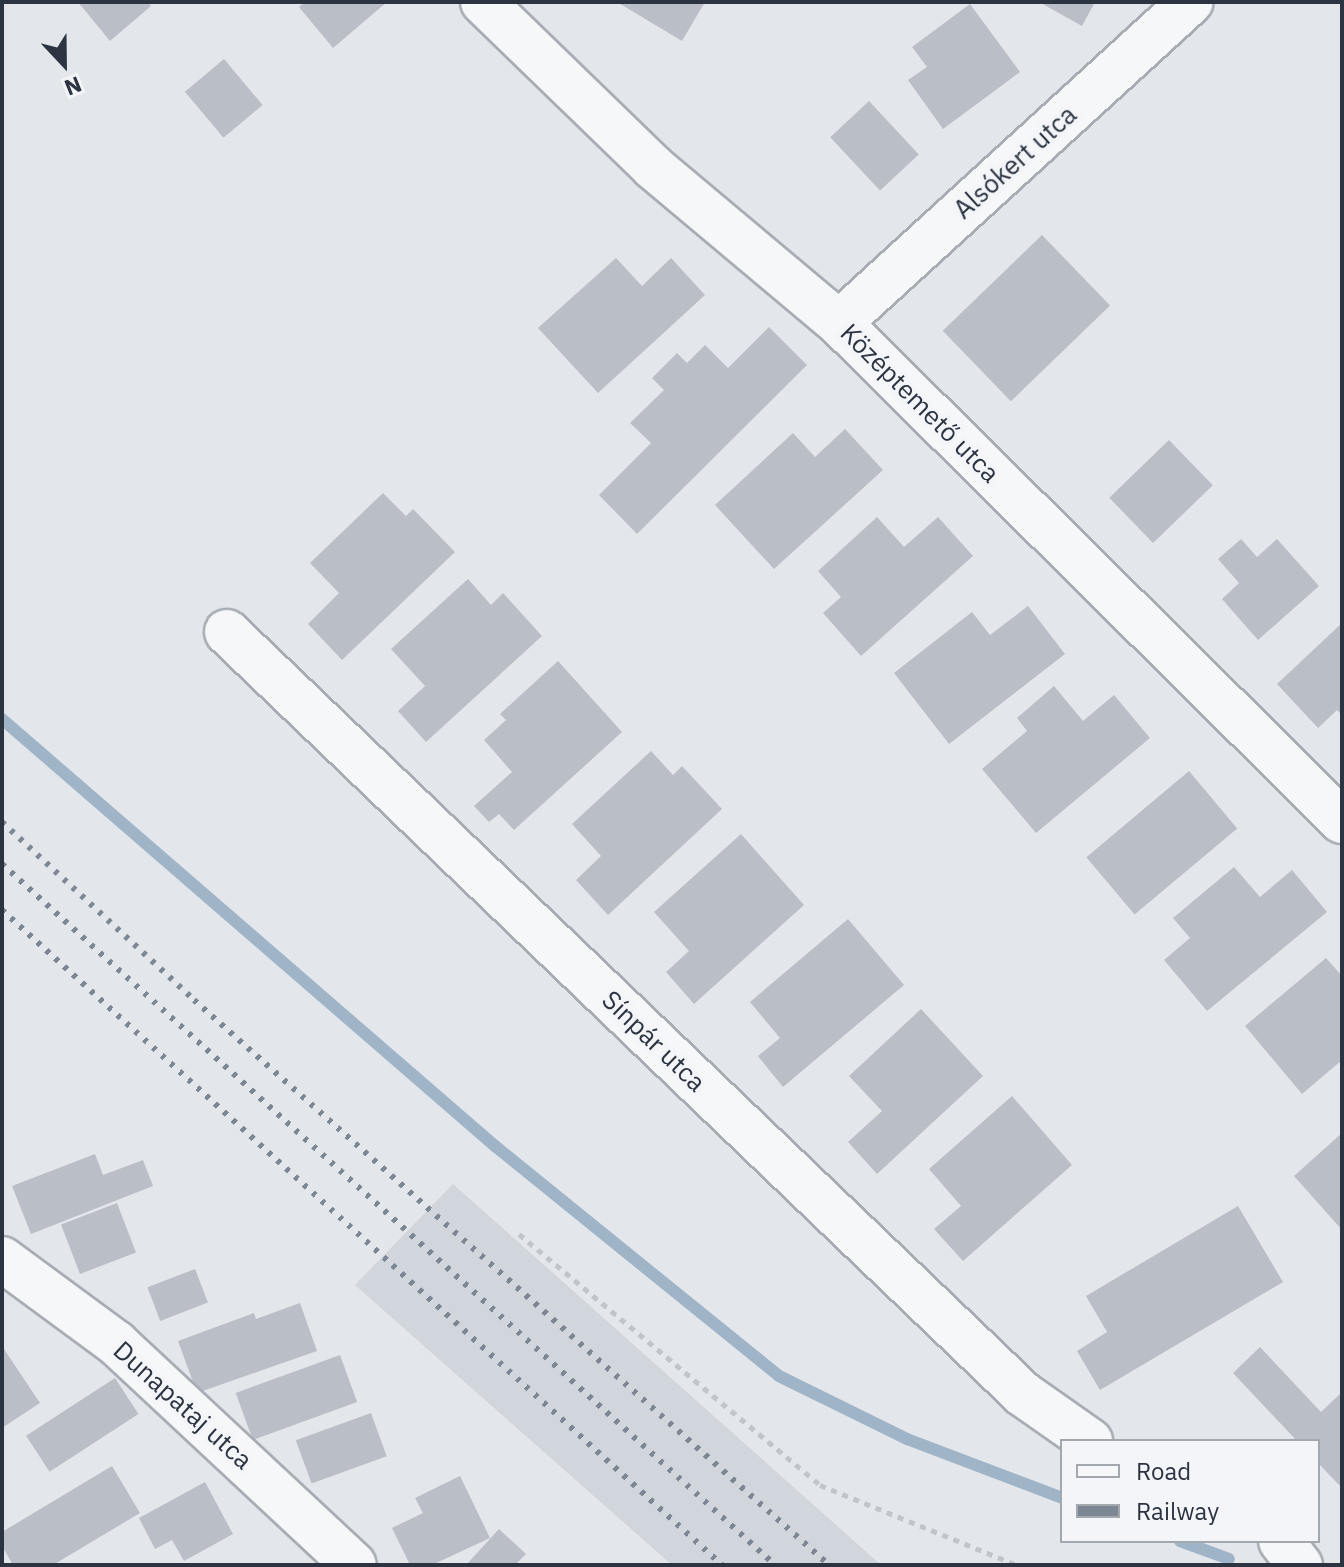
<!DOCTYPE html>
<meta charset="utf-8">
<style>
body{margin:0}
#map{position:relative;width:1344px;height:1567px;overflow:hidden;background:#e3e6ea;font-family:"IBM Plex Sans",sans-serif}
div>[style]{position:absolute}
.built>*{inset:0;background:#d1d5dc}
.stream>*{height:12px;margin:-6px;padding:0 6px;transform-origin:6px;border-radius:6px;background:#a0b4c8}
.building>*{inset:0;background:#babfc7;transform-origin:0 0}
.path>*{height:5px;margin-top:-2.5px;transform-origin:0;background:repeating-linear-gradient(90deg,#c1c4c9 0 6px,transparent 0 12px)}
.roads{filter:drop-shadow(2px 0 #a8adb4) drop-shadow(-2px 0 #a8adb4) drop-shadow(0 2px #a8adb4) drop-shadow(0 -2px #a8adb4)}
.minor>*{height:44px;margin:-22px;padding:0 22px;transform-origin:22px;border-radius:22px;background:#f6f7f9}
.rail>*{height:6px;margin-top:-3px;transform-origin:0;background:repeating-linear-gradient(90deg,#7d8693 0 4px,transparent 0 12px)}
span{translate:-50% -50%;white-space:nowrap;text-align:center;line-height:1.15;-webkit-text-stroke:8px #f3f5f8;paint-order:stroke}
.street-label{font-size:26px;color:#2c3442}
.frame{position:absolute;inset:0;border:4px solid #2c3442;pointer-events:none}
.legend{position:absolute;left:1060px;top:1439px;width:260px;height:104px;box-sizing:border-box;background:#f3f5f8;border:2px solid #a3a8af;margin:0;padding:10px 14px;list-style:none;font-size:24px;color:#2c3442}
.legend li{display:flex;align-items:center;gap:16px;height:40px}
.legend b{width:40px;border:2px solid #a3a8af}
.north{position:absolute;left:24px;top:24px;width:80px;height:80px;-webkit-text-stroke:6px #f3f5f8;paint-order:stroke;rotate:158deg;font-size:22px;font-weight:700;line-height:32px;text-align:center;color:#2c3442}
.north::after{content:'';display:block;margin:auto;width:28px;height:36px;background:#2c3442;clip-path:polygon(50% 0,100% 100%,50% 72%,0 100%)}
</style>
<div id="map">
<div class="built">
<i style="clip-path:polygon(453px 1184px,881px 1565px,672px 1565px,355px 1285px)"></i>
</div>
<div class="stream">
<i style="left:2px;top:719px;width:652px;rotate:40.9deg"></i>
<i style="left:495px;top:1146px;width:365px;rotate:39deg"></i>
<i style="left:779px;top:1376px;width:143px;rotate:26.2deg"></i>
<i style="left:907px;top:1439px;width:166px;rotate:20.8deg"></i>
<i style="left:1180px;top:1541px;width:52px;rotate:20.2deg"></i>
</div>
<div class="building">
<i style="clip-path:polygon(78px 2px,148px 2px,151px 6px,110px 41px)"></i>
<i style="clip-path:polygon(305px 2px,387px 2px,333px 48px,299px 7px)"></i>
<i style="clip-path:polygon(617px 2px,705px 2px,682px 41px)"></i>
<i style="clip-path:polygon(1039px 2px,1095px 2px,1082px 26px)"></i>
<i style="clip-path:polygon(970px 4px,1020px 72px,943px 129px,908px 80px,927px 67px,912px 47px)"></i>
<i style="left:224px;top:59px;width:60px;height:51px;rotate:50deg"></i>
<i style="left:869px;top:101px;width:73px;height:53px;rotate:47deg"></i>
<i style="left:1042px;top:235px;width:98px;height:138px;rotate:46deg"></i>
<i style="clip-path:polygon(616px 258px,642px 286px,671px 258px,705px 295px,598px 393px,538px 328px)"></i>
<i style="clip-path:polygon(769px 327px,807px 365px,637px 534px,599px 495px,651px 443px,630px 423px,664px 390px,652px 378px,677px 353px,687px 363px,705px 345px,728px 368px)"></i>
<i style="clip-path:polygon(845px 429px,883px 470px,774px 569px,715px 505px,793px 433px,815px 457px)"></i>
<i style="left:1169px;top:440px;width:63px;height:83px;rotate:46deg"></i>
<i style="clip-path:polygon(383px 493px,406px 516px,413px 509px,455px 552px,342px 660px,308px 624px,339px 593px,310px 563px)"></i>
<i style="clip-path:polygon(877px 517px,904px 547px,938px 517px,973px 556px,861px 656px,823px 613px,841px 597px,818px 571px)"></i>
<i style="clip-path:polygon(1241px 539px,1257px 557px,1277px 539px,1319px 586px,1258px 640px,1222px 599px,1239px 583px,1218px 559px)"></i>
<i style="clip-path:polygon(468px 579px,491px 605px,503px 593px,542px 636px,426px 742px,398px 711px,425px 686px,391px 649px)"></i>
<i style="clip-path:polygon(1028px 606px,1065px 654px,949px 744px,894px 673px,972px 612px,990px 635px)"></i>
<i style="clip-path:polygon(1342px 623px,1342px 715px,1337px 710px,1318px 728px,1277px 684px)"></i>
<i style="clip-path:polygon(558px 661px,622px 732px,514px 830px,499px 814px,489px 822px,474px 806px,512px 772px,484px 740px,506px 720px,500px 714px)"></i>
<i style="clip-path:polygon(1054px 686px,1083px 721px,1114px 695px,1150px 738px,1036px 833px,982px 769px,1027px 731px,1017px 718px)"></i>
<i style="clip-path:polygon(651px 751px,673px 775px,682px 766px,722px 809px,608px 915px,576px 880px,601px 856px,572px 824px)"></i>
<i style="left:1189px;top:771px;width:75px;height:134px;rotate:50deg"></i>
<i style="clip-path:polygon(741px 834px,804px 905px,694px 1004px,666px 972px,689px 951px,654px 912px)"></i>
<i style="clip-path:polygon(1234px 867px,1260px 897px,1292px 870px,1327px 912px,1207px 1011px,1164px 960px,1190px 938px,1173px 918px)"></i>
<i style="clip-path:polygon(848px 919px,904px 985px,783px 1087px,758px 1056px,780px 1038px,750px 1002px)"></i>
<i style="clip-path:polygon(1326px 958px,1342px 976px,1342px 1060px,1302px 1094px,1245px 1026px)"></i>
<i style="clip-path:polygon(921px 1009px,983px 1076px,877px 1174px,848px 1142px,882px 1111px,849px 1076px)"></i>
<i style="clip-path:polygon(1012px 1096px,1072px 1165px,963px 1261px,934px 1229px,961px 1206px,929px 1169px)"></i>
<i style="clip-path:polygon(1342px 1133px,1342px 1230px,1294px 1176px)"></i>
<i style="clip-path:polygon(95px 1154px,103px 1175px,143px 1160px,153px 1186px,31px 1234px,12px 1186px)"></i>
<i style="left:117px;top:1203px;width:53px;height:60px;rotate:69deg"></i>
<i style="clip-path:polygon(1238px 1206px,1283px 1282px,1100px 1390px,1077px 1351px,1107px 1332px,1086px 1296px)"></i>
<i style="left:195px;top:1269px;width:36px;height:51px;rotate:69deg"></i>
<i style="clip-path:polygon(300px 1303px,317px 1351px,197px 1393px,178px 1341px,254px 1313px,256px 1319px)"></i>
<i style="clip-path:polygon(2px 1346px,40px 1403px,2px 1428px)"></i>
<i style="clip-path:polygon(1260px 1347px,1321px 1412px,1342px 1392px,1342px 1488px,1318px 1463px,1318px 1441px,1297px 1441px,1233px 1373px)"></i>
<i style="left:340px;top:1355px;width:50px;height:111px;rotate:70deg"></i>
<i style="left:115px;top:1378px;width:43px;height:106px;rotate:57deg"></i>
<i style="left:371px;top:1413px;width:46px;height:80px;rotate:70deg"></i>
<i style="clip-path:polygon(112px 1466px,140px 1513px,53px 1565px,13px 1565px,2px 1546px,2px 1532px)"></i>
<i style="clip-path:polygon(460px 1476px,490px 1538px,432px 1565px,410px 1565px,392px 1528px,423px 1513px,415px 1498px)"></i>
<i style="clip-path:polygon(205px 1482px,233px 1534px,184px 1561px,172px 1540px,155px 1549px,139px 1518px)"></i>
<i style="clip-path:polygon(499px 1529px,526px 1554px,515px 1565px,466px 1565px)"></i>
</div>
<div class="path">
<i style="left:519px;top:1234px;width:392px;rotate:39.8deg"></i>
<i style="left:820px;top:1485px;width:213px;rotate:22.1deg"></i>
</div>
<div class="roads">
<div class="minor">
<i style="left:483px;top:2px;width:237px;rotate:44.1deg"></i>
<i style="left:653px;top:167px;width:243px;rotate:40deg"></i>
<i style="left:839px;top:323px;width:708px;rotate:44.71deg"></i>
<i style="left:839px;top:323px;width:476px;rotate:-42.4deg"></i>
<i style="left:227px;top:632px;width:1102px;rotate:43.75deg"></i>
<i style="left:1023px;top:1394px;width:82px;rotate:35deg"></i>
<i style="left:2px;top:1259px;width:142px;rotate:36.4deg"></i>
<i style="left:116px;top:1343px;width:325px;rotate:43deg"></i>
<i style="left:1281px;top:1541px;width:31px;rotate:52deg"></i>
</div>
</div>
<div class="rail">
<i style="left:2px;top:822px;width:262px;rotate:42.8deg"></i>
<i style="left:194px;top:1000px;width:850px;rotate:41.66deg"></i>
<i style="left:2px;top:864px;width:1044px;rotate:42.2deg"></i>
<i style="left:2px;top:910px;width:973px;rotate:42.29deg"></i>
</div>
<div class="street-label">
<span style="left:1015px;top:162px;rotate:-42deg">Alsókert utca</span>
<span style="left:920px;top:403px;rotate:45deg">Középtemető utca</span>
<span style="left:654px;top:1041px;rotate:44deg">Sínpár utca</span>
<span style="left:183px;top:1405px;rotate:42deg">Dunapataj utca</span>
</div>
<div class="frame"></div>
<ul class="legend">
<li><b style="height:10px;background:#f6f7f9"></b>Road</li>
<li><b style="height:10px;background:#7d8693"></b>Railway</li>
</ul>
<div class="north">N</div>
</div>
